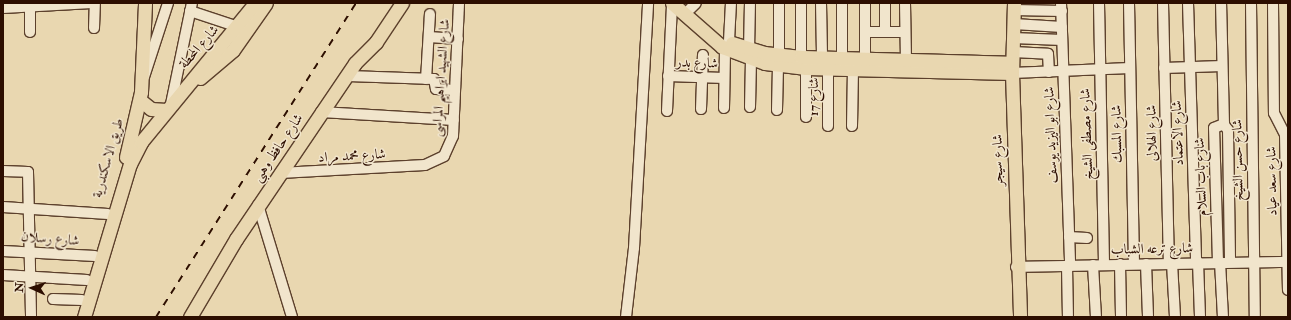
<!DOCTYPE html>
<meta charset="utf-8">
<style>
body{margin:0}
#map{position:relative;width:1291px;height:320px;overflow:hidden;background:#e9d7b0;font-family:"IM FELL Double Pica",Amiri,serif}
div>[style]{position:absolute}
.roads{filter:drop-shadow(1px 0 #5c402c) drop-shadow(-1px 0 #5c402c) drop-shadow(0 1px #5c402c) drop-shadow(0 -1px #5c402c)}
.minor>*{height:10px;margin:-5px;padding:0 5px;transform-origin:5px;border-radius:5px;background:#f1e5cc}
.major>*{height:13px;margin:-6.5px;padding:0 6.5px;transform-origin:6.5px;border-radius:6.5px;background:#e9d7b0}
.rail>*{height:2px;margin-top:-1px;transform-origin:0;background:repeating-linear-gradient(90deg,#2d0e00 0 7px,transparent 0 14px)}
span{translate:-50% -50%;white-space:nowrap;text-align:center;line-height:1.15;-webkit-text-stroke:3px #f1e5cc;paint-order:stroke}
.street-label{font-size:14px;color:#2d0e00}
.frame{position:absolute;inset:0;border:4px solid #2d0e00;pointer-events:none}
.north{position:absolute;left:12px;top:268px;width:40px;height:40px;-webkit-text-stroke:3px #f1e5cc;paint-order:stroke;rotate:273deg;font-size:11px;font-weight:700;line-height:16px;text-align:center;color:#2d0e00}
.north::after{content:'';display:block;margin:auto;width:14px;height:18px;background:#2d0e00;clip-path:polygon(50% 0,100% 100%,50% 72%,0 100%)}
</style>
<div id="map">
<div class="roads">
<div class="minor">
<i style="left:779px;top:3px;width:52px;rotate:90deg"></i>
<i style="left:801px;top:3px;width:54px;rotate:90deg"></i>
<i style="left:821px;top:3px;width:54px;rotate:88.9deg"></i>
<i style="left:842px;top:3px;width:54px;rotate:90deg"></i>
<i style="left:885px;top:3px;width:29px;rotate:90deg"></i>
<i style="left:905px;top:3px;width:56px;rotate:89deg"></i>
<i style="left:1061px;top:3px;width:263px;rotate:88deg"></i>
<i style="left:1099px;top:3px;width:262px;rotate:88.9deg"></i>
<i style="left:1129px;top:3px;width:261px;rotate:88.9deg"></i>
<i style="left:1163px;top:3px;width:260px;rotate:88.7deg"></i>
<i style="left:1188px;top:3px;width:259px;rotate:88.2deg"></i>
<i style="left:1251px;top:3px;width:314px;rotate:89.3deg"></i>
<i style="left:1273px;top:3px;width:110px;rotate:89.5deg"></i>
<i style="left:1274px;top:113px;width:25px;rotate:63deg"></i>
<i style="left:1285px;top:135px;width:155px;rotate:88.9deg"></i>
<i style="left:3px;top:8px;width:89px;rotate:-3.2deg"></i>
<i style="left:690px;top:9px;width:8px;rotate:-45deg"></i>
<i style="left:1014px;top:10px;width:48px;rotate:1.2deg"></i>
<i style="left:190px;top:11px;width:51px;rotate:18.4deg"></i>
<i style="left:1014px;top:24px;width:48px;rotate:3.6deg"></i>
<i style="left:94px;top:28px;width:25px;rotate:-88deg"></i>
<i style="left:30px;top:32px;width:25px;rotate:-90deg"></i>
<i style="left:865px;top:32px;width:40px"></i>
<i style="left:429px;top:37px;width:29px;rotate:4deg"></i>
<i style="left:1013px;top:38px;width:49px;rotate:2.3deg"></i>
<i style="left:729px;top:41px;width:38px;rotate:-87deg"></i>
<i style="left:749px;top:50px;width:47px;rotate:-88.8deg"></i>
<i style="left:1013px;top:52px;width:35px;rotate:3deg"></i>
<i style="left:1048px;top:54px;width:18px;rotate:87deg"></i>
<i style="left:865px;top:58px;width:55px;rotate:-90deg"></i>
<i style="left:806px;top:68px;width:49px;rotate:90deg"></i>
<i style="left:1164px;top:68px;width:58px;rotate:-2deg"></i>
<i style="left:1012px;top:73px;width:118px;rotate:-2.4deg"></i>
<i style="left:348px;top:76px;width:86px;rotate:2deg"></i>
<i style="left:434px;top:79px;width:10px;rotate:79deg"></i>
<i style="left:436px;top:89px;width:18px;rotate:3deg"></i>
<i style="left:668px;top:76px;width:56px;rotate:2deg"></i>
<i style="left:144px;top:77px;width:78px;rotate:-72deg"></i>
<i style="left:426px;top:79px;width:65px;rotate:-86.5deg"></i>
<i style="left:171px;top:104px;width:103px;rotate:-78.3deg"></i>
<i style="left:750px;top:107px;width:47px;rotate:-88.8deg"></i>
<i style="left:724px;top:108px;width:59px;rotate:-89deg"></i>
<i style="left:701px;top:109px;width:54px;rotate:-87.9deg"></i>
<i style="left:777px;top:110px;width:45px;rotate:-88.7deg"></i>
<i style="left:667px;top:111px;width:108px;rotate:-87.3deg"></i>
<i style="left:321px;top:112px;width:133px;rotate:3.4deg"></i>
<i style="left:1224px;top:125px;width:6px;rotate:51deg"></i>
<i style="left:1228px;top:130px;width:131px;rotate:89.1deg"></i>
<i style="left:828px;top:126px;width:57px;rotate:-90deg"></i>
<i style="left:852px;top:126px;width:57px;rotate:-89deg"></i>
<i style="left:3px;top:171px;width:25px;rotate:2deg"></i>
<i style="left:28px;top:172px;width:145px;rotate:88.8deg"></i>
<i style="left:280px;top:173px;width:145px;rotate:-3.2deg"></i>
<i style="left:425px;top:165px;width:21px;rotate:-25deg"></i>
<i style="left:444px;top:156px;width:22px;rotate:-66deg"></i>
<i style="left:453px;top:136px;width:133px;rotate:-87.4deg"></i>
<i style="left:258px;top:205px;width:117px;rotate:73.1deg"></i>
<i style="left:3px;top:207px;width:105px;rotate:3.8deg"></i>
<i style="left:1069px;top:237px;width:18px;rotate:3deg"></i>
<i style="left:3px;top:251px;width:92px;rotate:3.1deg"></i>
<i style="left:1198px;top:262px;width:55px;rotate:87.9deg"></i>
<i style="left:1218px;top:262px;width:134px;rotate:-91.7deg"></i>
<i style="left:1214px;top:128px;width:11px;rotate:-22deg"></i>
<i style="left:1224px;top:124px;width:121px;rotate:-91.4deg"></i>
<i style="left:1220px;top:262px;width:55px;rotate:86.9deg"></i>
<i style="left:1172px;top:263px;width:54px;rotate:86.8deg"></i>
<i style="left:1120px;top:264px;width:53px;rotate:88.9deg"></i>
<i style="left:1146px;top:264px;width:53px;rotate:87.8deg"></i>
<i style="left:1093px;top:265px;width:52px;rotate:86.7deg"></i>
<i style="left:1067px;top:266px;width:51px;rotate:88.9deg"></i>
<i style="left:1016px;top:267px;width:272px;rotate:-1.1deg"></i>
<i style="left:3px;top:275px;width:84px;rotate:3.4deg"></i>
<i style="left:53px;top:299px;width:29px;rotate:2deg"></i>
<i style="left:626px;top:317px;width:69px;rotate:-83.4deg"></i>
<i style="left:634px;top:248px;width:245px;rotate:-86.7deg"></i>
</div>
<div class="major">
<i style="left:672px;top:3px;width:67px;rotate:41.3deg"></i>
<i style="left:722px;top:47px;width:46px;rotate:20.4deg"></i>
<i style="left:765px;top:63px;width:41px;rotate:7deg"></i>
<i style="left:806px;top:68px;width:206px;rotate:1.4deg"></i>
<i style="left:1014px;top:3px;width:70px;rotate:91.6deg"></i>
<i style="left:1012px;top:73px;width:244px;rotate:88.1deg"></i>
<i style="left:732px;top:43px;width:34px;rotate:17deg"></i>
<i style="left:764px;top:53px;width:37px;rotate:6deg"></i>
<i style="left:801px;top:57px;width:211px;rotate:1.6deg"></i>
<i style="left:200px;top:78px;width:43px;rotate:-40.3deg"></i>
<i style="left:233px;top:50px;width:57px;rotate:-54.9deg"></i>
<i style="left:140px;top:100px;width:14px;rotate:39deg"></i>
<i style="left:151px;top:109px;width:15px;rotate:4deg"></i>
<i style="left:126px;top:157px;width:67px;rotate:-77deg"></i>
<i style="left:141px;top:92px;width:89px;rotate:-87.4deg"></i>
<i style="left:84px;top:317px;width:160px;rotate:-73.3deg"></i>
<i style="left:130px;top:164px;width:25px;rotate:-63deg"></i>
<i style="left:141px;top:142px;width:180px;rotate:-50.6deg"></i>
<i style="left:190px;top:317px;width:91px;rotate:-59.5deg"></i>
<i style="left:236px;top:239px;width:212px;rotate:-55.9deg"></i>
<i style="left:355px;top:63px;width:30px;rotate:-45deg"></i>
<i style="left:376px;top:42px;width:47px;rotate:-56.3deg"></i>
</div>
</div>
<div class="rail">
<i style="left:156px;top:317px;width:372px;rotate:-57.5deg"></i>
</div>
<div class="street-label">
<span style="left:199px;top:47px;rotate:-49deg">شارع المحطة</span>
<span style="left:697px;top:63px;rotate:2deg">شارع بدر</span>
<span style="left:441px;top:78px;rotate:-86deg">شارع الشهيد ابراهيم المراسى</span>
<span style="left:814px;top:97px;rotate:-90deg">شارع 17</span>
<span style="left:1152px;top:133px;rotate:-91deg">شارع الهلالى</span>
<span style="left:1178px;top:133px;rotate:-92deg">شارع الاعتماد</span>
<span style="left:1087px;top:134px;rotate:-92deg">شارع مصطفى الشيخ</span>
<span style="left:1117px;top:134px;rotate:-91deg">شارع المسبك</span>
<span style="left:1051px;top:135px;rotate:-92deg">شارع ابو اليزيد يوسف</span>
<span style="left:278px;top:148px;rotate:-56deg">شارع حافظ وهبى</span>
<span style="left:352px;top:156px;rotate:-3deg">شارع محمد مراد</span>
<span style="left:108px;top:158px;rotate:-74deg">طريق الاسكندرية</span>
<span style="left:998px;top:160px;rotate:-91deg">شارع سيجر</span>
<span style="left:1238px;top:160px;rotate:-91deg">شارع حسن الشيخ</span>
<span style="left:1201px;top:177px;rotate:-92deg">شارع باب السلام</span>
<span style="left:1272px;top:181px;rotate:-91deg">شارع سعد عياد</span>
<span style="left:50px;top:239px;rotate:4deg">شارع رسلان</span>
<span style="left:1152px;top:249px;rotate:-1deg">شارع ترعه الشباب</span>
</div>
<div class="frame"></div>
<div class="north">N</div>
</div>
